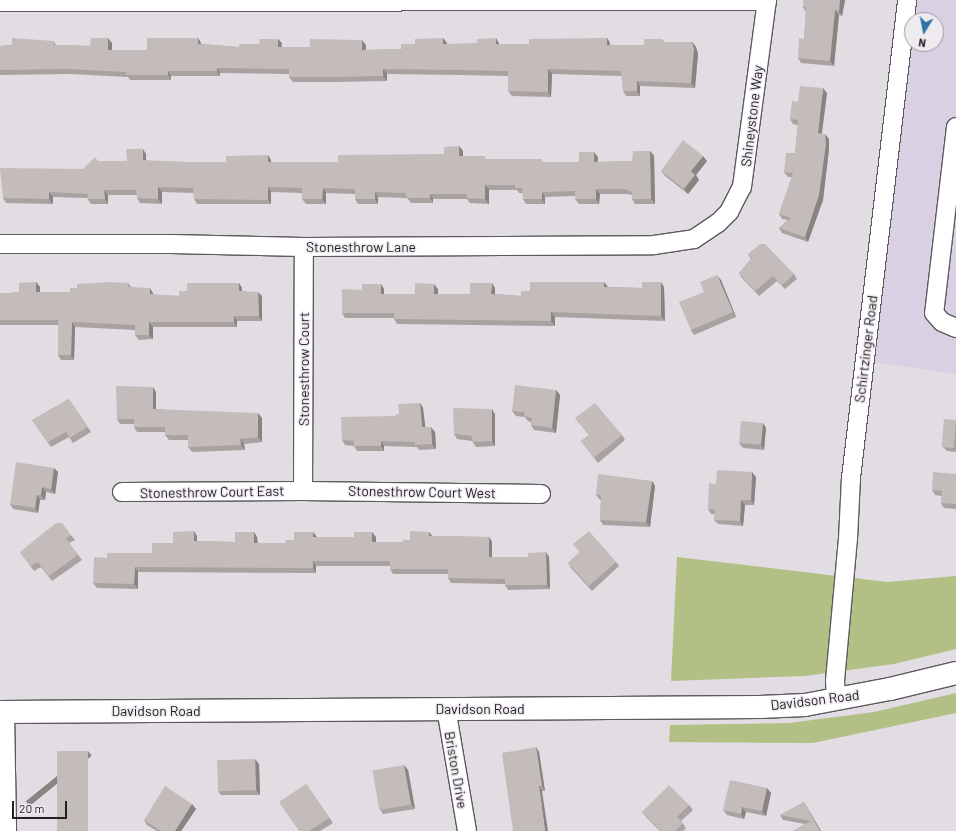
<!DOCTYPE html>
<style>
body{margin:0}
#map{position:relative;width:956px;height:831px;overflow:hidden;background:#e1dde3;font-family:Barlow,sans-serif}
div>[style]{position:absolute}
.commercial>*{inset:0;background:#dad0e4}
.green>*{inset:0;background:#b3c085}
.roads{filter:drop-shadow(1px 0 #5d595f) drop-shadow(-1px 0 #5d595f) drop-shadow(0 1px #5d595f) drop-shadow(0 -1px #5d595f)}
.minor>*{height:18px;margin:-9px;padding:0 9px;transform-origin:9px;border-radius:9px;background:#fff}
.major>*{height:22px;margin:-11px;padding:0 11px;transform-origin:11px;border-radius:11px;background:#fff}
.wall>*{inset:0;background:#a9a2a0}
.shaded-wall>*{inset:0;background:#898482;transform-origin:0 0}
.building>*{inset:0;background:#c4bcba;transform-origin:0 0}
span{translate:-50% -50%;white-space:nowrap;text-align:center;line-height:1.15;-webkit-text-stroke:3px #eeeaf0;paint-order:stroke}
.street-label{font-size:14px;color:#211f22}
.north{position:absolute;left:904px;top:12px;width:40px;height:40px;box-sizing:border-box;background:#eeeaf0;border:1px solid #9c999e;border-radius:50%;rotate:190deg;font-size:11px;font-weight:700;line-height:16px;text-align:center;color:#211f22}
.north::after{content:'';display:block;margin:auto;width:14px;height:18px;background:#2c73a8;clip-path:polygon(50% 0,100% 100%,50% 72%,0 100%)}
.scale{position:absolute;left:12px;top:801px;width:55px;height:18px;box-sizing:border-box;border:2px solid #211f22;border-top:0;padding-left:5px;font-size:12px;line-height:14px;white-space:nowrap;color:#211f22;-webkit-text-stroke:3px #eeeaf0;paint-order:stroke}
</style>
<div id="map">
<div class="commercial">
<i style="clip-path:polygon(917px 0,956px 0,956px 374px,874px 362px,912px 41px,912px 44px,936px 44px,936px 20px,914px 20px)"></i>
</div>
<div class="green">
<i style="clip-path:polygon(677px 557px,887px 582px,956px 576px,956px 649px,894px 664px,805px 676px,671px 681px)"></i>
<i style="clip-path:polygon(956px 693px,956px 713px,813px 743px,669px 742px,670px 725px,789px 723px,874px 712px)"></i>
</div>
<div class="roads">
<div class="minor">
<i style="left:0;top:2px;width:767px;rotate:-0.07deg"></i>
<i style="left:956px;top:127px;width:187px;rotate:96.7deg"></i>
<i style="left:934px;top:313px;width:12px;rotate:48deg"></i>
<i style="left:942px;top:322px;width:15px;rotate:23deg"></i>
<i style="left:0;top:244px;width:171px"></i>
<i style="left:171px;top:244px;width:133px;rotate:1.3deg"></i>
<i style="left:304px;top:247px;width:350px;rotate:-0.3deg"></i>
<i style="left:654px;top:245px;width:40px;rotate:-8.5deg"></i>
<i style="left:694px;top:239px;width:29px;rotate:-34deg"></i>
<i style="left:718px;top:223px;width:16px;rotate:-45deg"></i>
<i style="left:729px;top:212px;width:28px;rotate:-63deg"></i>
<i style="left:742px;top:187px;width:189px;rotate:-82.4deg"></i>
<i style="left:303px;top:491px;width:244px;rotate:-89.8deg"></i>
<i style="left:122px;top:492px;width:181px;rotate:-0.3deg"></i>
<i style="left:303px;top:491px;width:238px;rotate:0.7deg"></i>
<i style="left:836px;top:699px;width:18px;rotate:-93deg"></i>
<i style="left:835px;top:681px;width:143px;rotate:-84.8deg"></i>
<i style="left:848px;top:539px;width:61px;rotate:-87.2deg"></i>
<i style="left:851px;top:478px;width:481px;rotate:-83.3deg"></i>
<i style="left:446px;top:708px;width:125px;rotate:80.3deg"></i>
<i style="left:5px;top:712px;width:119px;rotate:89deg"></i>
</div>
<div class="major">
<i style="left:0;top:712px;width:760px;rotate:-0.38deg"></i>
<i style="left:760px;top:707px;width:45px;rotate:-2.5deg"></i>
<i style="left:805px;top:705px;width:86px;rotate:-10.7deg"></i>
<i style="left:890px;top:689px;width:68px;rotate:-13.6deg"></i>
</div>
</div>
<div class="wall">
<i style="clip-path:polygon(845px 0,842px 16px,839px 15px,834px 66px,801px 63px,798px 58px,804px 39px,806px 12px,803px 7px)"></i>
<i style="clip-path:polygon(198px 38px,201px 43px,201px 44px,239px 47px,260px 44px,282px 43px,281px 47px,310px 47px,366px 45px,366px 50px,401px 49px,415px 44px,443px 38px,447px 43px,447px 44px,499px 43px,499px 44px,529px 44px,607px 38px,610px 43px,610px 45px,644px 45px,662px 39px,664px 42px,692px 42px,696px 47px,698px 54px,695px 88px,640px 86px,640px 96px,626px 96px,623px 91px,622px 76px,552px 74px,551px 97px,512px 96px,508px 91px,508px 76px,462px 75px,387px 74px,387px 81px,335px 82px,293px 82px,289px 77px,289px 74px,220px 73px,220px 76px,171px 76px,171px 80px,130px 80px,128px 77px,70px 74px,0 75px,0 46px,12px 45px,54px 41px,56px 45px,90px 46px,112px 43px,112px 50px,147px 50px)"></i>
<i style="clip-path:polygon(827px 93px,822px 134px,829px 139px,829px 149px,823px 200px,808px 242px,782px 233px,779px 228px,788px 220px,782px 219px,779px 214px,792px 177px,788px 177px,784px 172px,795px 153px,798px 125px,793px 124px,790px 119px,798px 102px)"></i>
<i style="clip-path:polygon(459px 146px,463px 151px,463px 156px,487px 159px,545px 162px,579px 162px,598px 157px,598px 162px,632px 161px,650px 151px,654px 156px,655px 204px,635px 204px,632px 199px,632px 195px,628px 194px,600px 194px,599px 204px,579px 204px,575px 199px,575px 196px,545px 197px,545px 204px,526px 204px,523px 199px,523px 193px,519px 193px,517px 190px,489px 190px,489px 204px,470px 203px,467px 199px,433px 199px,433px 203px,411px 203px,407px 198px,378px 197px,378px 204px,358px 204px,355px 199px,355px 194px,326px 193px,326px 204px,306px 204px,302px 199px,302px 193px,271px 192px,271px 204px,197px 204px,194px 199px,194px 193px,162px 192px,162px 204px,140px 203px,137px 198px,137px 195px,108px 195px,108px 204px,91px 204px,87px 198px,53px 197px,53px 204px,6px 203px,3px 198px,83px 169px,98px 161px,127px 161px,146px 154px,146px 161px,184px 162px,226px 162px,271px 160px,271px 162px,338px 162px,444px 154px)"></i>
<i style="clip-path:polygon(707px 161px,696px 175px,699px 180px,688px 194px,665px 176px,661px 171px)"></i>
<i style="clip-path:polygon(748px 254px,794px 274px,797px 279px,785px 289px,777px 281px,759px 296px,742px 278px,739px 273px,751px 259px)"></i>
<i style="clip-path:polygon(721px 280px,736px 317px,694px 335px,691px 330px,704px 292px)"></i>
<i style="clip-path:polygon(36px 282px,40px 287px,40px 292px,70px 292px,77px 288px,128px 283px,131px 287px,153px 293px,153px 295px,179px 296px,187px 291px,239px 283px,242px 288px,242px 291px,262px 296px,262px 321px,237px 321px,237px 327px,153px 327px,153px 339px,139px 340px,135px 335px,135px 330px,75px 327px,74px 360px,61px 360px,58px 355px,58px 325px,0 325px,0 293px,10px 293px,19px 292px)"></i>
<i style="clip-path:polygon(604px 282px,608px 287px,642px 288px,664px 287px,665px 321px,555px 317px,555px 326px,397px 324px,394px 319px,394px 318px,345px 318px,342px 313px,362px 290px,381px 284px,384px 289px,384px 294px,415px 294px,438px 289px,438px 294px,470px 294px,495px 288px,495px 294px,521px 296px,530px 291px)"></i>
<i style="clip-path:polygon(556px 390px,560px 395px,556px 433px,534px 430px,531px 425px,531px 422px,528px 421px,525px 417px,516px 416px,512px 411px)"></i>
<i style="clip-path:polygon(156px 392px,156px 409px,262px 418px,262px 442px,244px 444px,245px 450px,192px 452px,188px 447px,188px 440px,169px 440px,165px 435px,165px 432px,137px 432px,134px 427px,134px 424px,120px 424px,117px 419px)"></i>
<i style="clip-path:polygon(69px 399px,91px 432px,73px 443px,69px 437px,51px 447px,32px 420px)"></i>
<i style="clip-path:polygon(420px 403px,423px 408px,425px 427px,435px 432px,436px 449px,419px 450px,417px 447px,384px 446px,384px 451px,357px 451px,354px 446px,345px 445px,342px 440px,395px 416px)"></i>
<i style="clip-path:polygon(495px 414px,495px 446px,476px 447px,472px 441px,457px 439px,454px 434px)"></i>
<i style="clip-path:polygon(575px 418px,622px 435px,625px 440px,598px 463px,581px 441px,589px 435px)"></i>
<i style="clip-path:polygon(956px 420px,956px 452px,947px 451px,943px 447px)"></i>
<i style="clip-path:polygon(763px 423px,766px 428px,764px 450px,743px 448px,739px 443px)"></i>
<i style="clip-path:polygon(54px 468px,58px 472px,55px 494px,46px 492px,45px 500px,40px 500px,38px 513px,13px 509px,10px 504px)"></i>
<i style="clip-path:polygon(956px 474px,956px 509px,944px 508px,941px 503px,942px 496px,935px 495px,932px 490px)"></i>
<i style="clip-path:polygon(756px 477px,754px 505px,745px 505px,743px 526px,718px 524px,714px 520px,715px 514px,711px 514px,708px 509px,716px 484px)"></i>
<i style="clip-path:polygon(652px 481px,655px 486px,650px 527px,603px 525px,600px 520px,601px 500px,600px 500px,596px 495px)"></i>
<i style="clip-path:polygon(254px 532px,257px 537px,258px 543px,286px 543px,294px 540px,317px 537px,376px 537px,376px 542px,403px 542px,410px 540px,429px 532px,432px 536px,489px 537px,492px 542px,492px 557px,528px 557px,546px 552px,549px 557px,550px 589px,508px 590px,505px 585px,505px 584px,451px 583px,448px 578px,448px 574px,393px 574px,390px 569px,390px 566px,316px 566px,316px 573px,138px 572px,138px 589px,97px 588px,93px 583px,107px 558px,152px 553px,173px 543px,197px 536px,197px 541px,235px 542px)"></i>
<i style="clip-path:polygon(71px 535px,75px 540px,69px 543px,82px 560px,52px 581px,41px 567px,34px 571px,20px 552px)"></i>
<i style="clip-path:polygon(573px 544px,616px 562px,619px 566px,592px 591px,571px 568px,568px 563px,580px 552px)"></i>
<i style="clip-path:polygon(536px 747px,539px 752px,545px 791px,542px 791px,513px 831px)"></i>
<i style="clip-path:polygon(259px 764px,260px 795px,221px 795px,218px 791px)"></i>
<i style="clip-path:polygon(404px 765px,408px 770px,415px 809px,383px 814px,380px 809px)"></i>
<i style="clip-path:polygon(306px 784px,333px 823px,320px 831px,299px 831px)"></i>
<i style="clip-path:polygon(767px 788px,771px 793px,766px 816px,746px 812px,744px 819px,727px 815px,723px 810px)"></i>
<i style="clip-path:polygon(804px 802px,807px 807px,821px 831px,793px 831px,805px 824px,783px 820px,780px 815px)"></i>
<i style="clip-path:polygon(192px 804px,196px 809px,181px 831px,157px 831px,147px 825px,144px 820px)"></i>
<i style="clip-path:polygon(689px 805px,693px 810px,681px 821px,686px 828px,683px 831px,660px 831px,646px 817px,642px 812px)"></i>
</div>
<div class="shaded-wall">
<i style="clip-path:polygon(840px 0,845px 0,842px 16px,839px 11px)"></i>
<i style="clip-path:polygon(835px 10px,839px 15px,834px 66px,830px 61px)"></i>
<i style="clip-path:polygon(108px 38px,112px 43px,112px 55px,108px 50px)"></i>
<i style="clip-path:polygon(198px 38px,201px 43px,201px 49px,198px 44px)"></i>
<i style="clip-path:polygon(443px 38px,447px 43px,447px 49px,443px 44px)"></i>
<i style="clip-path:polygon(496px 38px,499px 43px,499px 49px,496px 44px)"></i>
<i style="clip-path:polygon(607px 38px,610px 43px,610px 50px,607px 45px)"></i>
<i style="clip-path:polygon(278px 39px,282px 43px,281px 52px,278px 47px)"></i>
<i style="clip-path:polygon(362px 40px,366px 45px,366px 55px,362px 50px)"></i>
<i style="clip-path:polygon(692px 42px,696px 47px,698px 54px,695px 88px,691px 83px)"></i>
<i style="clip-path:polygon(217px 68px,220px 73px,220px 76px,217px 71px)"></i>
<i style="clip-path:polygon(383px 69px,387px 74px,387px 81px,383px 76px)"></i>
<i style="clip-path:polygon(548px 69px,552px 74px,551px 97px,548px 92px)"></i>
<i style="clip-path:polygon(168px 71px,171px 76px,171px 80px,168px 75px)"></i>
<i style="clip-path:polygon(637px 81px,640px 86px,640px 96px,637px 91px)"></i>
<i style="clip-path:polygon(823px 88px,827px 93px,821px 138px,818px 133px)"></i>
<i style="clip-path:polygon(825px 134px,829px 139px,829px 149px,823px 200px,808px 242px,805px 237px)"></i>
<i style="clip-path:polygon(459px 146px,463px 151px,463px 161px,459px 156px)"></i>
<i style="clip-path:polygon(143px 149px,146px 154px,146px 165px,143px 160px)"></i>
<i style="clip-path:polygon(650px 151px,654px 156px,655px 204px,651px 199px)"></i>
<i style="clip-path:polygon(594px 152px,598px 157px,597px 167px,594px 162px)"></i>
<i style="clip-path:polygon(268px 155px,271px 160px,271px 167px,268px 162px)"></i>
<i style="clip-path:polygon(703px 156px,707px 161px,696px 175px,699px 180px,688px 194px,684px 189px,691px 171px)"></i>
<i style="clip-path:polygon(485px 185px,489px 190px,489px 204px,485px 199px)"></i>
<i style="clip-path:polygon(158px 187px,162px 192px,162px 204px,158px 199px)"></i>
<i style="clip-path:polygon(268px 187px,271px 192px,271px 204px,268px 200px)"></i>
<i style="clip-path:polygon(323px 188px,326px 193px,326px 204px,322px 199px)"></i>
<i style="clip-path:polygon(596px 189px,600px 194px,599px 204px,596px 199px)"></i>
<i style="clip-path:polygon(104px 190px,108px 195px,108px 204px,105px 199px)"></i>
<i style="clip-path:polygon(49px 192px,53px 197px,53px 204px,49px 199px)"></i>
<i style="clip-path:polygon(375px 192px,378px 197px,378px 204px,375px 199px)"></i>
<i style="clip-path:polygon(542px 192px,545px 197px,545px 204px,542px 199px)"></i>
<i style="clip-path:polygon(430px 194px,433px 199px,433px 203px,430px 198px)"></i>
<i style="clip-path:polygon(717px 275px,721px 280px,736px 317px,733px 312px)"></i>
<i style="clip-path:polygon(36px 282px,40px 287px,40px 297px,36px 292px)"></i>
<i style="clip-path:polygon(604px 282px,608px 287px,608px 292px,604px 287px)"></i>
<i style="clip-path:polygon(661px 282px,664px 287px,665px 321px,661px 316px)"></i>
<i style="clip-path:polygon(239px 283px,242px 288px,242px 296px,239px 291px)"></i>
<i style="clip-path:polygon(492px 283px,495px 288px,495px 299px,491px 294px)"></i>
<i style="clip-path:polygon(381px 284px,384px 289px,384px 298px,381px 294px)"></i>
<i style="clip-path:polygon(434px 284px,438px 289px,438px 299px,434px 294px)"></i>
<i style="clip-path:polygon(150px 288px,153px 293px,153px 299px,150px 294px)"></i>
<i style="clip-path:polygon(258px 292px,262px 296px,262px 321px,259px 316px)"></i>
<i style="clip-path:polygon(551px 312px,555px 317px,555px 326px,551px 321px)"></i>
<i style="clip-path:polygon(234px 316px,237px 321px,237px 327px,234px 322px)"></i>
<i style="clip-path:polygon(72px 322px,75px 327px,74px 360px,71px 355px)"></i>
<i style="clip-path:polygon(149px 322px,153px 327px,153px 339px,149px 335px)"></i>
<i style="clip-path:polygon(153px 387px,156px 392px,156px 414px,153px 409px)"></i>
<i style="clip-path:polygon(556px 390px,560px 395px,556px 433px,552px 428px)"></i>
<i style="clip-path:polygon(420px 403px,423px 408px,426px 432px,422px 427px)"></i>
<i style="clip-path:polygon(492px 409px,495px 414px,495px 446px,492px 441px)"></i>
<i style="clip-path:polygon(258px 413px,262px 418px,262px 442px,258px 437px)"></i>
<i style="clip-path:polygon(763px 423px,766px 428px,764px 450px,761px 445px)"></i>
<i style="clip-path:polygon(431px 427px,435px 432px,436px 449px,432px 444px)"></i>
<i style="clip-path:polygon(240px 439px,244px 444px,245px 450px,241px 445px)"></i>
<i style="clip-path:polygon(381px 441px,384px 446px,384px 451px,381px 446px)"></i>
<i style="clip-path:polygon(54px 468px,58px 472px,55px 494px,51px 489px)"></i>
<i style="clip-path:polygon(752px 472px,756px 477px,754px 505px,751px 500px)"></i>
<i style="clip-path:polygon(652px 481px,655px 486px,650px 527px,646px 522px)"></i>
<i style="clip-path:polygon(42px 487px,46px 492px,45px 500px,41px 495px)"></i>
<i style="clip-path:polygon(37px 495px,40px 500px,38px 513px,35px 508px)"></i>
<i style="clip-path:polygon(741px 500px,745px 505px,743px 526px,740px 521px)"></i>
<i style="clip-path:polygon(194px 531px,197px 536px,197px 546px,194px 541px)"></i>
<i style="clip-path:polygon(254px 532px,257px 537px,258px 548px,254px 543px)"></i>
<i style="clip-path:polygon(313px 532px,317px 537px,313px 537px)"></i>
<i style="clip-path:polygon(372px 532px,376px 537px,376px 547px,372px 542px)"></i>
<i style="clip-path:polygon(429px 532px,433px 537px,429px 536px)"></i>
<i style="clip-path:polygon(489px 537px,492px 542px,492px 562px,489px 557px)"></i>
<i style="clip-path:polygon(546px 552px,549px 557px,550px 589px,547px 585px)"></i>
<i style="clip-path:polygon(313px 561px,316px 566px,316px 573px,313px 568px)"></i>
<i style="clip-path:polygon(135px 567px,138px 572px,138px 589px,134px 584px)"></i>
<i style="clip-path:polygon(536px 747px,539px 752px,545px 791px,542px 786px)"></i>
<i style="left:88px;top:751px;width:6px;height:80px;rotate:51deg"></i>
<i style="clip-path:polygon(255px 759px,259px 764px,260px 795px,256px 790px)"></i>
<i style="clip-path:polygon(404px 765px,408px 770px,415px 809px,411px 804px)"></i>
<i style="clip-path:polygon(539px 786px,542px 791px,548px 831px,545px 831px)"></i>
<i style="clip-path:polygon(767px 788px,771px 793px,766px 816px,762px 811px)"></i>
<i style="clip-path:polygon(804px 802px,807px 807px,821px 831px,820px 831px)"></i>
<i style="clip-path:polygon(192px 804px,196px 809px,181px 831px,175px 831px)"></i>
<i style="clip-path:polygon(742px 807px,746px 812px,744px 819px,741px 814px)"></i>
</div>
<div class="building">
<i style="clip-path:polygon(803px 0,840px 0,839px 11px,835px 10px,830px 61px,798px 58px,799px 38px,804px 39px,806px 7px,803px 7px)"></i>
<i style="clip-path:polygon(12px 38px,54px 41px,54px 45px,90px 46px,91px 38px,108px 38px,108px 50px,147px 50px,147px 38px,198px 38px,198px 44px,239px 47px,239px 44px,260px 44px,259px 39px,278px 39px,278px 47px,310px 47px,310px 39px,362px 40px,362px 50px,401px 49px,401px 44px,415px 44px,415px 39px,443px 38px,443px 44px,477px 44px,477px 39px,496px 38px,496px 44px,529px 44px,529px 39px,607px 38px,607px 45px,644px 45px,644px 39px,662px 39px,662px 42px,692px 42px,694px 49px,691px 83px,637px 81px,637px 91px,623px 91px,621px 71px,548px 69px,548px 92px,508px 91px,508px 71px,458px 70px,383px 69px,383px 76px,331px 77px,289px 77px,289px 69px,217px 68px,217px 71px,168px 71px,168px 75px,126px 75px,126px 72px,66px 69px,0 70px,0 46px,12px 45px)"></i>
<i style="clip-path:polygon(800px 86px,823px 88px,818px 133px,825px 134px,826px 144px,819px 195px,805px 237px,779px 228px,791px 218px,779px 214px,793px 173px,784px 172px,786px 153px,795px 153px,798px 120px,790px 119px,792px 101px,798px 102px)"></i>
<i style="clip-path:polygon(683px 140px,703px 156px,691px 171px,695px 175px,684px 189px,661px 171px)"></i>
<i style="clip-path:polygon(459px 146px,459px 156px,485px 156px,485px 159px,542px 159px,542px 162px,579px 162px,579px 152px,594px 152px,594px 162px,632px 161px,633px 151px,650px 151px,651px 199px,632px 199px,632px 192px,625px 189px,596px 189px,596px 199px,575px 199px,575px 191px,542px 192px,542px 199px,523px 199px,522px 188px,515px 188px,515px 185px,485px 185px,485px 199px,467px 198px,467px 194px,430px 194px,430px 198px,407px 198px,405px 193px,375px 192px,375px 199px,355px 199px,355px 189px,323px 188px,322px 199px,302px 199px,302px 188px,268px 187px,268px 200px,194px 199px,193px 188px,158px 187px,158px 199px,137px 198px,136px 190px,104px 190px,105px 199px,87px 199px,88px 194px,49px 192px,49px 199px,3px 198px,0 168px,83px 169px,95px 157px,98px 161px,127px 161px,126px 149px,143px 149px,143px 160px,184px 162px,226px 162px,226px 156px,268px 155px,268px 162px,338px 162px,338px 155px,444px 154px,444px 147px)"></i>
<i style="clip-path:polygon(760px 244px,765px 244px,794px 274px,782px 285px,773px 276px,755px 291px,739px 273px,752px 258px,748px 254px)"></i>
<i style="clip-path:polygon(717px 275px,733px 312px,691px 330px,679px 302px,704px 292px,700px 282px)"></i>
<i style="clip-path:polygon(36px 282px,36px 292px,70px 292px,70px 288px,77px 288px,77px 284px,110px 282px,128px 283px,128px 287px,150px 288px,150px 294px,179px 296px,179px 291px,187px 291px,187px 283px,239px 283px,239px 291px,258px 292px,259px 316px,234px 316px,234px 322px,149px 322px,149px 335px,135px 335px,135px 325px,72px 322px,71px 355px,58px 355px,58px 320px,0 320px,0 293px,10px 293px,19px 292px,19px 283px)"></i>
<i style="clip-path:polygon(530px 282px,604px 282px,604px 287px,642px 288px,642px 282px,661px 282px,661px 316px,551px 312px,551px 321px,394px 319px,394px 313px,342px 313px,342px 289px,362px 290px,362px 284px,381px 284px,381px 294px,415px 294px,415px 283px,434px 284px,434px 294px,470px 294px,470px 283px,492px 283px,491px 294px,521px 296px,521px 291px,530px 291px)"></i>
<i style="clip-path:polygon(515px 385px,556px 390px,552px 428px,531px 425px,532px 418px,524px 416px,525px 412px,512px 411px)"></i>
<i style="clip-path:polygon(116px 386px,153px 387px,153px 409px,258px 413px,258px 437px,240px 439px,241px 445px,188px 447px,188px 435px,165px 435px,165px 427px,134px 427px,134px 419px,117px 419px)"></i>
<i style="clip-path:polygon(69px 399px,87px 427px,70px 438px,66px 432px,48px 442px,32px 420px)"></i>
<i style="clip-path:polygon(420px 403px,422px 427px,431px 427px,432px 444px,415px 445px,415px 442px,381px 441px,381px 446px,354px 446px,354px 441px,342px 440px,341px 417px,395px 416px,399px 414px,398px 404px)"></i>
<i style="clip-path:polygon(595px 403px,622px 435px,594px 458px,581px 441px,589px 435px,575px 418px)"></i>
<i style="clip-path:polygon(453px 408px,492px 409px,492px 441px,472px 442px,472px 436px,454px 434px)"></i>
<i style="left:944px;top:419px;width:12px;height:28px;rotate:5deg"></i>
<i style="left:741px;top:421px;width:22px;height:22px;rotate:5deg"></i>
<i style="clip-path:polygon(16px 462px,54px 468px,51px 489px,42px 487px,41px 495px,37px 495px,35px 508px,10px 504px)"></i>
<i style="clip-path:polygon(717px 470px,752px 472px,751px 500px,741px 500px,740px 521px,714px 520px,715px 510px,708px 509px,709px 483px,716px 484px)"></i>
<i style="clip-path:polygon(933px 472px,956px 474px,956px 504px,941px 503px,942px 491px,932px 490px)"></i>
<i style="clip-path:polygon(598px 474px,652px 481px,646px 522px,600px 520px,601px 495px,596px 495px)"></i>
<i style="clip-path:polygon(56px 523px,62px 523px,71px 535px,66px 539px,78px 555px,49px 576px,38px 562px,31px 566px,20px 552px)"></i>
<i style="clip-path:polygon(194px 531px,194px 541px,235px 542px,235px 532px,254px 532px,254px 543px,286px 543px,285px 540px,294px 540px,294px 532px,313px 532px,313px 537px,354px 537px,354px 532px,372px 532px,372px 542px,403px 542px,403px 540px,410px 540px,410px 531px,429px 532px,429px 536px,489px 537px,489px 557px,528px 557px,528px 553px,546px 552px,547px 585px,505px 585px,505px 579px,448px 578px,448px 569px,390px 569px,390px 561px,313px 561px,313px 568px,135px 567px,134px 584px,93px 583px,94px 557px,107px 558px,107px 553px,152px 553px,152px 543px,173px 543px,173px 532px)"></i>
<i style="clip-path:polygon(589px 531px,616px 562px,589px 586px,568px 563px,580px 552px,573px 544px)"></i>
<i style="clip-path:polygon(536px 747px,542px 786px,539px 786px,545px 831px,513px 831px,502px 753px)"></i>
<i style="left:57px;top:751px;width:31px;height:80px"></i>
<i style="left:255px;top:759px;width:31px;height:38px;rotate:88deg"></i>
<i style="left:404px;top:765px;width:40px;height:32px;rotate:80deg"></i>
<i style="clip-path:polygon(730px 780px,767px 788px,762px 811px,742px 807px,741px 814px,723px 810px)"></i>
<i style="clip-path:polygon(306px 784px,329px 818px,309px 831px,299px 831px,279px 802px)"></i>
<i style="clip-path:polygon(669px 785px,689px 805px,677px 817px,683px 823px,675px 831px,661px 831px,642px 812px)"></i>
<i style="clip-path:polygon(165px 786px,192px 804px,175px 831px,161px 831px,144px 820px)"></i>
<i style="clip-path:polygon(804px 802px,820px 831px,793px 831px,811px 821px,780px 815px)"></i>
</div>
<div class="street-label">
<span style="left:752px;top:116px;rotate:-83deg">Shineystone Way</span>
<span style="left:361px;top:247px">Stonesthrow Lane</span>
<span style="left:866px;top:349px;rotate:-83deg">Schirtzinger Road</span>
<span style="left:304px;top:369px;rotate:-90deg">Stonesthrow Court</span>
<span style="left:212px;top:492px;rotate:-1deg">Stonesthrow Court East</span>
<span style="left:422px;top:492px;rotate:1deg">Stonesthrow Court West</span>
<span style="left:815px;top:700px;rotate:-7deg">Davidson Road</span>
<span style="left:480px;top:709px">Davidson Road</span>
<span style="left:156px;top:711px">Davidson Road</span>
<span style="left:456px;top:770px;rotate:80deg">Briston Drive</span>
</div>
<div class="north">N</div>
<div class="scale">20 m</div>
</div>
